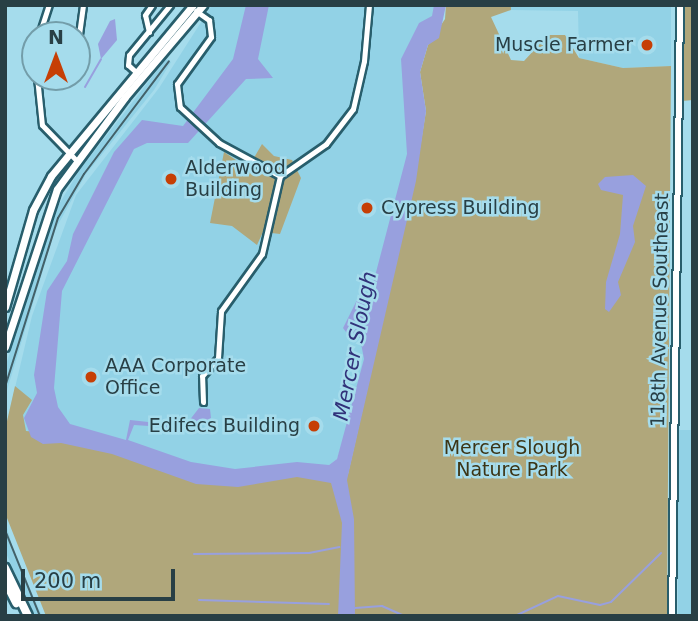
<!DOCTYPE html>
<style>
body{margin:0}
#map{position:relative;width:698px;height:621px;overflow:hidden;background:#a5dcec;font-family:"DejaVu Sans",sans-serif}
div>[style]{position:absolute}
.built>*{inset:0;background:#92d2e6;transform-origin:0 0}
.green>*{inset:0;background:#b0a77b}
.water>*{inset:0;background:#98a0de}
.stream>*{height:2px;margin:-1px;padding:0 1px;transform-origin:1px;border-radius:1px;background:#98a0de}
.roads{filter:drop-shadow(2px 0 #285e6c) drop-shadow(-2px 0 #285e6c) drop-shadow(0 2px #285e6c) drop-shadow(0 -2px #285e6c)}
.minor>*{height:5px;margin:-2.5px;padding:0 2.5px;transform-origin:2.5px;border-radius:2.5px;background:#fff}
.tertiary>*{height:6px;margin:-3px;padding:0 3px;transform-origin:3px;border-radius:3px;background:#fff}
.secondary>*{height:7px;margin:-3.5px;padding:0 3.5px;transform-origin:3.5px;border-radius:3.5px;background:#fff}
.primary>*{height:8px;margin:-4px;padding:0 4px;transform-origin:4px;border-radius:4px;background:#fff}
.tram>*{height:2px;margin:-1px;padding:0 1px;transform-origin:1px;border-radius:1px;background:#436169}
.dots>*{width:19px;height:19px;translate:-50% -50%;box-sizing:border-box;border:4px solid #a5dcec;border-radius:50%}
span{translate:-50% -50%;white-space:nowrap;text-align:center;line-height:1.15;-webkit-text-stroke:5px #a5dcec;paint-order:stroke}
.poi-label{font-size:19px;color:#283f45}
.right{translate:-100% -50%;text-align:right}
.left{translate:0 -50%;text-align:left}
.street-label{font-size:19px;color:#283f45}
.park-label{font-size:19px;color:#3c3516}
.water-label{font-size:21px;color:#31327a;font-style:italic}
.frame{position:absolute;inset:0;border:7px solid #283f45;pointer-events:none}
.north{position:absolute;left:21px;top:21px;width:70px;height:70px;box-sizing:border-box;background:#a5dcec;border:2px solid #739da9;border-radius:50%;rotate:0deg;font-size:19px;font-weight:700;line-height:28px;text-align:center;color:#283f45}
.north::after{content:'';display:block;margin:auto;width:24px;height:32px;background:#c63f05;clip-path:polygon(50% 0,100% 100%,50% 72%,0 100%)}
.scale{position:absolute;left:21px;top:569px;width:154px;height:32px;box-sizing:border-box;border:4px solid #283f45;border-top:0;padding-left:9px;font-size:21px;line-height:24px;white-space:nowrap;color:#283f45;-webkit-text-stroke:5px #a5dcec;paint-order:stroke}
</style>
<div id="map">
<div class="built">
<i style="clip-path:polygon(212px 5px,442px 5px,410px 69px,407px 169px,365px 372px,337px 459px,329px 465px,227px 478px,5px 430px,32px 316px,76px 195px,159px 88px)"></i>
<i style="clip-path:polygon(511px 5px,671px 5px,671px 66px,623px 68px,579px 58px,578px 11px,511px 10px)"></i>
<i style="clip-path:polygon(166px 59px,171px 62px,154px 90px,86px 174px,55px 230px,5px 397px,5px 368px,58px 206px,79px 171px)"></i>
<i style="left:678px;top:430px;width:15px;height:186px"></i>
<i style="clip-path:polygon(5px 521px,14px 552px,42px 616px,34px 616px,6px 553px)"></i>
</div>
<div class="green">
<i style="clip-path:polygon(446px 5px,511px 5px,511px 10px,491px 17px,511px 60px,524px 61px,548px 35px,565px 35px,579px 58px,623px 68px,671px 66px,667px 616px,46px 616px,5px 513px,5px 430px,15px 386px,32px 400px,23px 415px,26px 431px,69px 435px,227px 478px,348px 474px,416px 173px,426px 111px,420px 72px,428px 45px,445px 19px)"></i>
<i style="clip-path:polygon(684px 5px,693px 5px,693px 100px,682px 101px)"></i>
<i style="clip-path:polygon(262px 144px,274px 156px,292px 160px,301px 178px,280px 234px,263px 232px,257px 245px,232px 226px,210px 223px,224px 152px,248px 168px)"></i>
</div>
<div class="water">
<i style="clip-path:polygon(246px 5px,269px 5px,258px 59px,273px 78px,246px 79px,188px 143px,147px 143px,134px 149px,62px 291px,54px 388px,58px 407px,70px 424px,126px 440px,130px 420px,185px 426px,199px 408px,210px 409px,211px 418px,194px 429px,134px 425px,128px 440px,191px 462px,235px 469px,297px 462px,329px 465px,337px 459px,364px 359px,360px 338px,349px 336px,343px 328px,357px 300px,369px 299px,407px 154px,401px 59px,419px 23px,432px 16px,434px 5px,446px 5px,439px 38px,428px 45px,420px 72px,426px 111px,416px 181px,347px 480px,354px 519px,355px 616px,338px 616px,342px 523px,331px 483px,297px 477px,238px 487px,196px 484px,112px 454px,61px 443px,43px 444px,31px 437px,24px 418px,37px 393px,34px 375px,47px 291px,67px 261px,73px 234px,114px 152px,142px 120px,183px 126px,233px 59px)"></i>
<i style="clip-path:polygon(115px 19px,117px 40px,101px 59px,98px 44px,110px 21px)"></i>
<i style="clip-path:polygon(633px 175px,646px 186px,633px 226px,635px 242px,618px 282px,621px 295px,609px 312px,605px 309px,606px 282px,620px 234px,623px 195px,601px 190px,598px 184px,605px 177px)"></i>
</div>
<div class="stream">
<i style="left:85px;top:87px;width:32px;rotate:-60deg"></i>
<i style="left:194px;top:554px;width:115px;rotate:-0.5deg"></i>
<i style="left:309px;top:553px;width:31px;rotate:-11deg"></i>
<i style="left:199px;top:600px;width:130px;rotate:1.8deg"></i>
<i style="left:355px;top:608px;width:27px;rotate:-4deg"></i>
<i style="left:382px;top:606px;width:24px;rotate:24deg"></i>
<i style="left:515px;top:616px;width:47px;rotate:-24.9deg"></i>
<i style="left:558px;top:596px;width:43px;rotate:12.1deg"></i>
<i style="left:600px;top:605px;width:11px;rotate:-15deg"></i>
<i style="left:611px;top:602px;width:70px;rotate:-44.4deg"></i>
</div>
<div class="roads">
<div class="minor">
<i style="left:196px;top:11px;width:16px;rotate:35deg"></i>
<i style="left:209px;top:20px;width:17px;rotate:83deg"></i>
<i style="left:211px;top:37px;width:58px;rotate:125.9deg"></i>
<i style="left:177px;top:84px;width:23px;rotate:83deg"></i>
<i style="left:180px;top:107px;width:53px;rotate:42.7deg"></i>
<i style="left:219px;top:143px;width:69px;rotate:28.4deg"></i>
<i style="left:149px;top:32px;width:17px;rotate:-103deg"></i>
<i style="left:145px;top:15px;width:12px;rotate:-55deg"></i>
<i style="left:39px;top:35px;width:32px;rotate:-72deg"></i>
<i style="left:77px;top:49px;width:44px;rotate:-82.2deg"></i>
<i style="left:137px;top:73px;width:12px;rotate:-138deg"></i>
<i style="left:128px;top:65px;width:10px;rotate:-84deg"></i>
<i style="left:129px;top:55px;width:65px;rotate:-50.6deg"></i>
<i style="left:37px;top:77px;width:48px;rotate:84.1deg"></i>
<i style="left:42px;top:125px;width:49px;rotate:45.8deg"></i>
<i style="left:203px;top:402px;width:26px;rotate:-92deg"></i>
<i style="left:202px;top:376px;width:24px;rotate:-48deg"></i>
<i style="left:218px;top:358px;width:47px;rotate:-86.3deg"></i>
<i style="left:221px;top:311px;width:70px;rotate:-54.3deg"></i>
<i style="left:262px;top:254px;width:80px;rotate:-77deg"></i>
<i style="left:280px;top:176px;width:56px;rotate:-34.8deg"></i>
<i style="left:326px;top:144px;width:44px;rotate:-52.4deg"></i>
<i style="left:353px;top:109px;width:49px;rotate:-77.1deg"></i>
<i style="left:364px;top:61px;width:56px;rotate:-84.9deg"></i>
</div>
<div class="tertiary">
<i style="left:672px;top:616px;width:611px;rotate:-89.25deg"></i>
</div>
<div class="secondary">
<i style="left:5px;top:307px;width:101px;rotate:-73.9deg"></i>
<i style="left:33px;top:210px;width:38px;rotate:-62deg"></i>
<i style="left:51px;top:176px;width:222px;rotate:-50.3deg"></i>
<i style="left:5px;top:347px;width:166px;rotate:-71.8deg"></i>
<i style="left:57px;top:189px;width:114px;rotate:-53.5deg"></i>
<i style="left:125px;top:97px;width:121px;rotate:-49.7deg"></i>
</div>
<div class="primary">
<i style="left:5px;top:568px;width:53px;rotate:64.4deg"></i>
<i style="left:5px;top:581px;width:25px;rotate:63deg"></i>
</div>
</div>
<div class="tram">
<i style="left:5px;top:387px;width:177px;rotate:-72.6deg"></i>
<i style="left:58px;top:218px;width:51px;rotate:-59.4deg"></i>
<i style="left:84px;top:174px;width:141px;rotate:-53deg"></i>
<i style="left:5px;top:530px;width:93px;rotate:67.9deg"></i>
</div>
<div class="dots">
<i style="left:647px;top:45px;background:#c63f05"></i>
<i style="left:171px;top:179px;background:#c63f05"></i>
<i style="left:367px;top:208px;background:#c63f05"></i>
<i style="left:91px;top:377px;background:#c63f05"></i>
<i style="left:314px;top:426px;background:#c63f05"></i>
</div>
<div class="poi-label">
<span class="right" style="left:633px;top:45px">Muscle Farmer</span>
<span class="left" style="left:185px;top:179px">Alderwood<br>Building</span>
<span class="left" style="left:381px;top:208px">Cypress Building</span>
<span class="left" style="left:105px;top:377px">AAA Corporate<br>Office</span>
<span class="right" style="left:300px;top:426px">Edifecs Building</span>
</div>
<div class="street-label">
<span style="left:660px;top:310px;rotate:-89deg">118th Avenue Southeast</span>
</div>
<div class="park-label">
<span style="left:512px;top:459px">Mercer Slough<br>Nature Park</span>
</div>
<div class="water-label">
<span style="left:355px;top:346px;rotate:-79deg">Mercer Slough</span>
</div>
<div class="frame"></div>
<div class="north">N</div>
<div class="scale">200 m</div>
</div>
